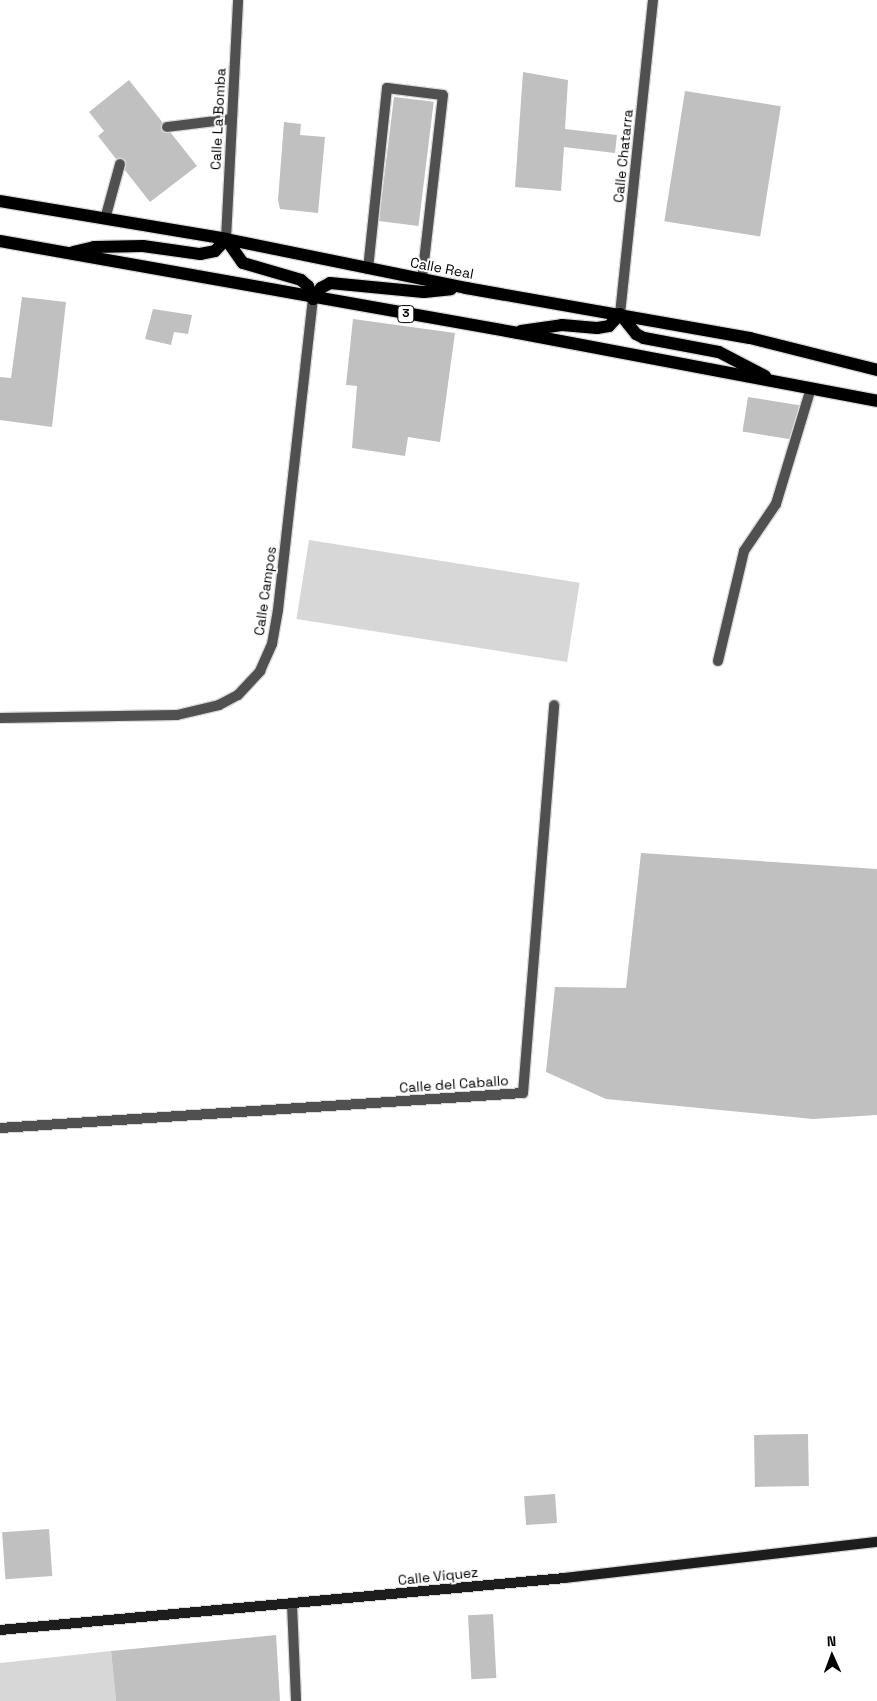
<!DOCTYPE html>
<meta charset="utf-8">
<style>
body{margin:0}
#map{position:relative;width:877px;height:1701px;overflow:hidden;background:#fff;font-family:"Space Grotesk",sans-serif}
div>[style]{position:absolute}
.green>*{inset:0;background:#d7d7d7;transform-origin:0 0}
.building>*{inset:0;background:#c0c0c0;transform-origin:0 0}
.roads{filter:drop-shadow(1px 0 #dbdbdb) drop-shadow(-1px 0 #dbdbdb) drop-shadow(0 1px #dbdbdb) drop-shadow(0 -1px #dbdbdb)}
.lane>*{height:10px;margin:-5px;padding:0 5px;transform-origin:5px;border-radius:5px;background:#505050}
.street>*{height:10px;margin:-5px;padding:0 5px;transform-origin:5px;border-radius:5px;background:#505050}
.secondary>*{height:10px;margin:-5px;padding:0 5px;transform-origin:5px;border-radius:5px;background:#1d1d1d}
.primary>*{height:12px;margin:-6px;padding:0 6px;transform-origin:6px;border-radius:6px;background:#000}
span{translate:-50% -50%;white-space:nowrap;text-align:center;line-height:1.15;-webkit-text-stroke:4px #fff;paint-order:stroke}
.shield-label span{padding:1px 4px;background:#fff;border:1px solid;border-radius:4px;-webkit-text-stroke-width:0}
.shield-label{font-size:12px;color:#000;font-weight:700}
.street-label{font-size:14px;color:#000}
.north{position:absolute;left:807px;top:1631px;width:50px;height:50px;-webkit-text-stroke:4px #fff;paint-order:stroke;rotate:358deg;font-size:14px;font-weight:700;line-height:20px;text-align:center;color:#000}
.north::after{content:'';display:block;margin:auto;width:18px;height:22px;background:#000;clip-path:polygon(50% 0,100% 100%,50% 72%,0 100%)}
</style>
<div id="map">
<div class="green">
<i style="left:309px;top:540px;width:274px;height:80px;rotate:9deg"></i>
<i style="clip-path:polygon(111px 1651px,116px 1701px,0 1701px,0 1663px)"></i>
</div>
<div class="building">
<i style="clip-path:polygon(523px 72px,568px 80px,565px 129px,617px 135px,615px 153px,564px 147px,561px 191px,515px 187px)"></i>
<i style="clip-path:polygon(129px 80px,197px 166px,150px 202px,98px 136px,104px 131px,89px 112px)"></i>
<i style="left:685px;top:91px;width:97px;height:132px;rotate:9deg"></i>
<i style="left:394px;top:97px;width:40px;height:125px;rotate:7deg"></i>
<i style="clip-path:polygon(284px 122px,301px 124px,300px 135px,325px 137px,318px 213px,280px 209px,278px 200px)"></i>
<i style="clip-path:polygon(22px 297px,66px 302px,52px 427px,0 420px,0 377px,11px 378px)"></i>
<i style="clip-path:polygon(153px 309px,192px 315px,188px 334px,174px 332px,171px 345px,145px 339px)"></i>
<i style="clip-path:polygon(353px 319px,455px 333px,440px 442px,408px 437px,405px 456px,352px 448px,357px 386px,346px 385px)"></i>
<i style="left:748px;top:397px;width:52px;height:35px;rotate:9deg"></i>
<i style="clip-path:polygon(641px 853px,877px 869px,877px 1115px,813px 1119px,606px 1099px,546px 1072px,555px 987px,626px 988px)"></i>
<i style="left:808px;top:1434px;width:52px;height:54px;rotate:89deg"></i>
<i style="left:555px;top:1494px;width:29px;height:31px;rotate:86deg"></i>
<i style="left:49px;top:1529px;width:47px;height:47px;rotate:86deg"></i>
<i style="left:493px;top:1614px;width:64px;height:25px;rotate:87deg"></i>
<i style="clip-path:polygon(276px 1635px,280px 1701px,116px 1701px,111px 1651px)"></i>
</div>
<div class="roads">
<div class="lane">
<i style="left:167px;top:127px;width:64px;rotate:-7.1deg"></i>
<i style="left:105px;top:219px;width:57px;rotate:-74.7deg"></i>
<i style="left:368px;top:269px;width:182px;rotate:-84deg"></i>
<i style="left:387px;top:88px;width:56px;rotate:7.1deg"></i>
<i style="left:443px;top:95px;width:185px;rotate:96.5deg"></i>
<i style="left:718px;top:661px;width:113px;rotate:-76.7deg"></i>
<i style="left:744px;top:551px;width:57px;rotate:-55.8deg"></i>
<i style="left:776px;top:504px;width:121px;rotate:-73.2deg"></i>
</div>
<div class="street">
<i style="left:226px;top:239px;width:239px;rotate:-87.1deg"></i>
<i style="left:620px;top:314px;width:316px;rotate:-84deg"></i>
<i style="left:0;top:718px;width:177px;rotate:-1deg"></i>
<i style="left:177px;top:715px;width:43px;rotate:-13.4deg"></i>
<i style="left:219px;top:705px;width:21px;rotate:-28deg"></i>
<i style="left:238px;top:695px;width:33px;rotate:-47deg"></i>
<i style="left:260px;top:671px;width:30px;rotate:-66deg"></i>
<i style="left:272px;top:644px;width:35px;rotate:-80deg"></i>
<i style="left:278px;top:610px;width:313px;rotate:-83.6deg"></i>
<i style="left:0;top:1128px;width:524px;rotate:-3.83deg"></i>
<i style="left:523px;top:1093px;width:389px;rotate:-85.4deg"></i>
<i style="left:292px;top:1604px;width:97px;rotate:87.6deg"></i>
</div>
<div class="secondary">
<i style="left:0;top:1630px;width:567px;rotate:-5.26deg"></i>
<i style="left:565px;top:1578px;width:314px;rotate:-6.6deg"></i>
</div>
<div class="primary">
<i style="left:0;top:201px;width:229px;rotate:9.5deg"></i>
<i style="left:226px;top:239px;width:245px;rotate:11.5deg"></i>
<i style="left:466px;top:288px;width:288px;rotate:10deg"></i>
<i style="left:750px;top:338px;width:131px;rotate:14.1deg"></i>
<i style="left:0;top:241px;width:526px;rotate:10.07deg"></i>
<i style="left:518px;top:333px;width:365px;rotate:10.7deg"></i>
<i style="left:73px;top:252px;width:22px;rotate:-13deg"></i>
<i style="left:94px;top:247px;width:49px;rotate:-1.2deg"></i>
<i style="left:143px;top:246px;width:58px;rotate:8deg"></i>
<i style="left:200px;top:254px;width:15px;rotate:-11deg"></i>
<i style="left:215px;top:251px;width:16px;rotate:-47deg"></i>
<i style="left:226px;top:239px;width:29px;rotate:55deg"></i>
<i style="left:243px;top:263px;width:60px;rotate:16.3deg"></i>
<i style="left:301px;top:280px;width:9px;rotate:41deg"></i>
<i style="left:308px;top:286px;width:14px;rotate:69deg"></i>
<i style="left:313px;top:299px;width:14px;rotate:-54deg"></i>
<i style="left:321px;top:288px;width:10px;rotate:-29deg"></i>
<i style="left:330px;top:283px;width:94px;rotate:5.5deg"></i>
<i style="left:424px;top:292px;width:27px;rotate:-6deg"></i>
<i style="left:620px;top:314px;width:26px;rotate:51deg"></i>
<i style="left:636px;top:334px;width:9px;rotate:27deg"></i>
<i style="left:644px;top:338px;width:76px;rotate:10.6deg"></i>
<i style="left:719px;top:352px;width:52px;rotate:27.6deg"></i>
<i style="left:521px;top:331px;width:41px;rotate:-8.3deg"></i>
<i style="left:562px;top:325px;width:35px;rotate:5deg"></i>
<i style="left:597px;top:328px;width:12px;rotate:-9deg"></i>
<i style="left:609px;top:326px;width:16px;rotate:-47deg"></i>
</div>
</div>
<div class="shield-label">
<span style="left:406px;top:314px">3</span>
</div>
<div class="street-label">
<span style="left:218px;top:119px;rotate:-87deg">Calle La Bomba</span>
<span style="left:623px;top:156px;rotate:-84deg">Calle Chatarra</span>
<span style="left:442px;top:268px;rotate:11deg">Calle Real</span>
<span style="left:265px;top:591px;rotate:-82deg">Calle Campos</span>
<span style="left:454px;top:1084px;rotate:-4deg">Calle del Caballo</span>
<span style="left:438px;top:1576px;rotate:-6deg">Calle Víquez</span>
</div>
<div class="north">N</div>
</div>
